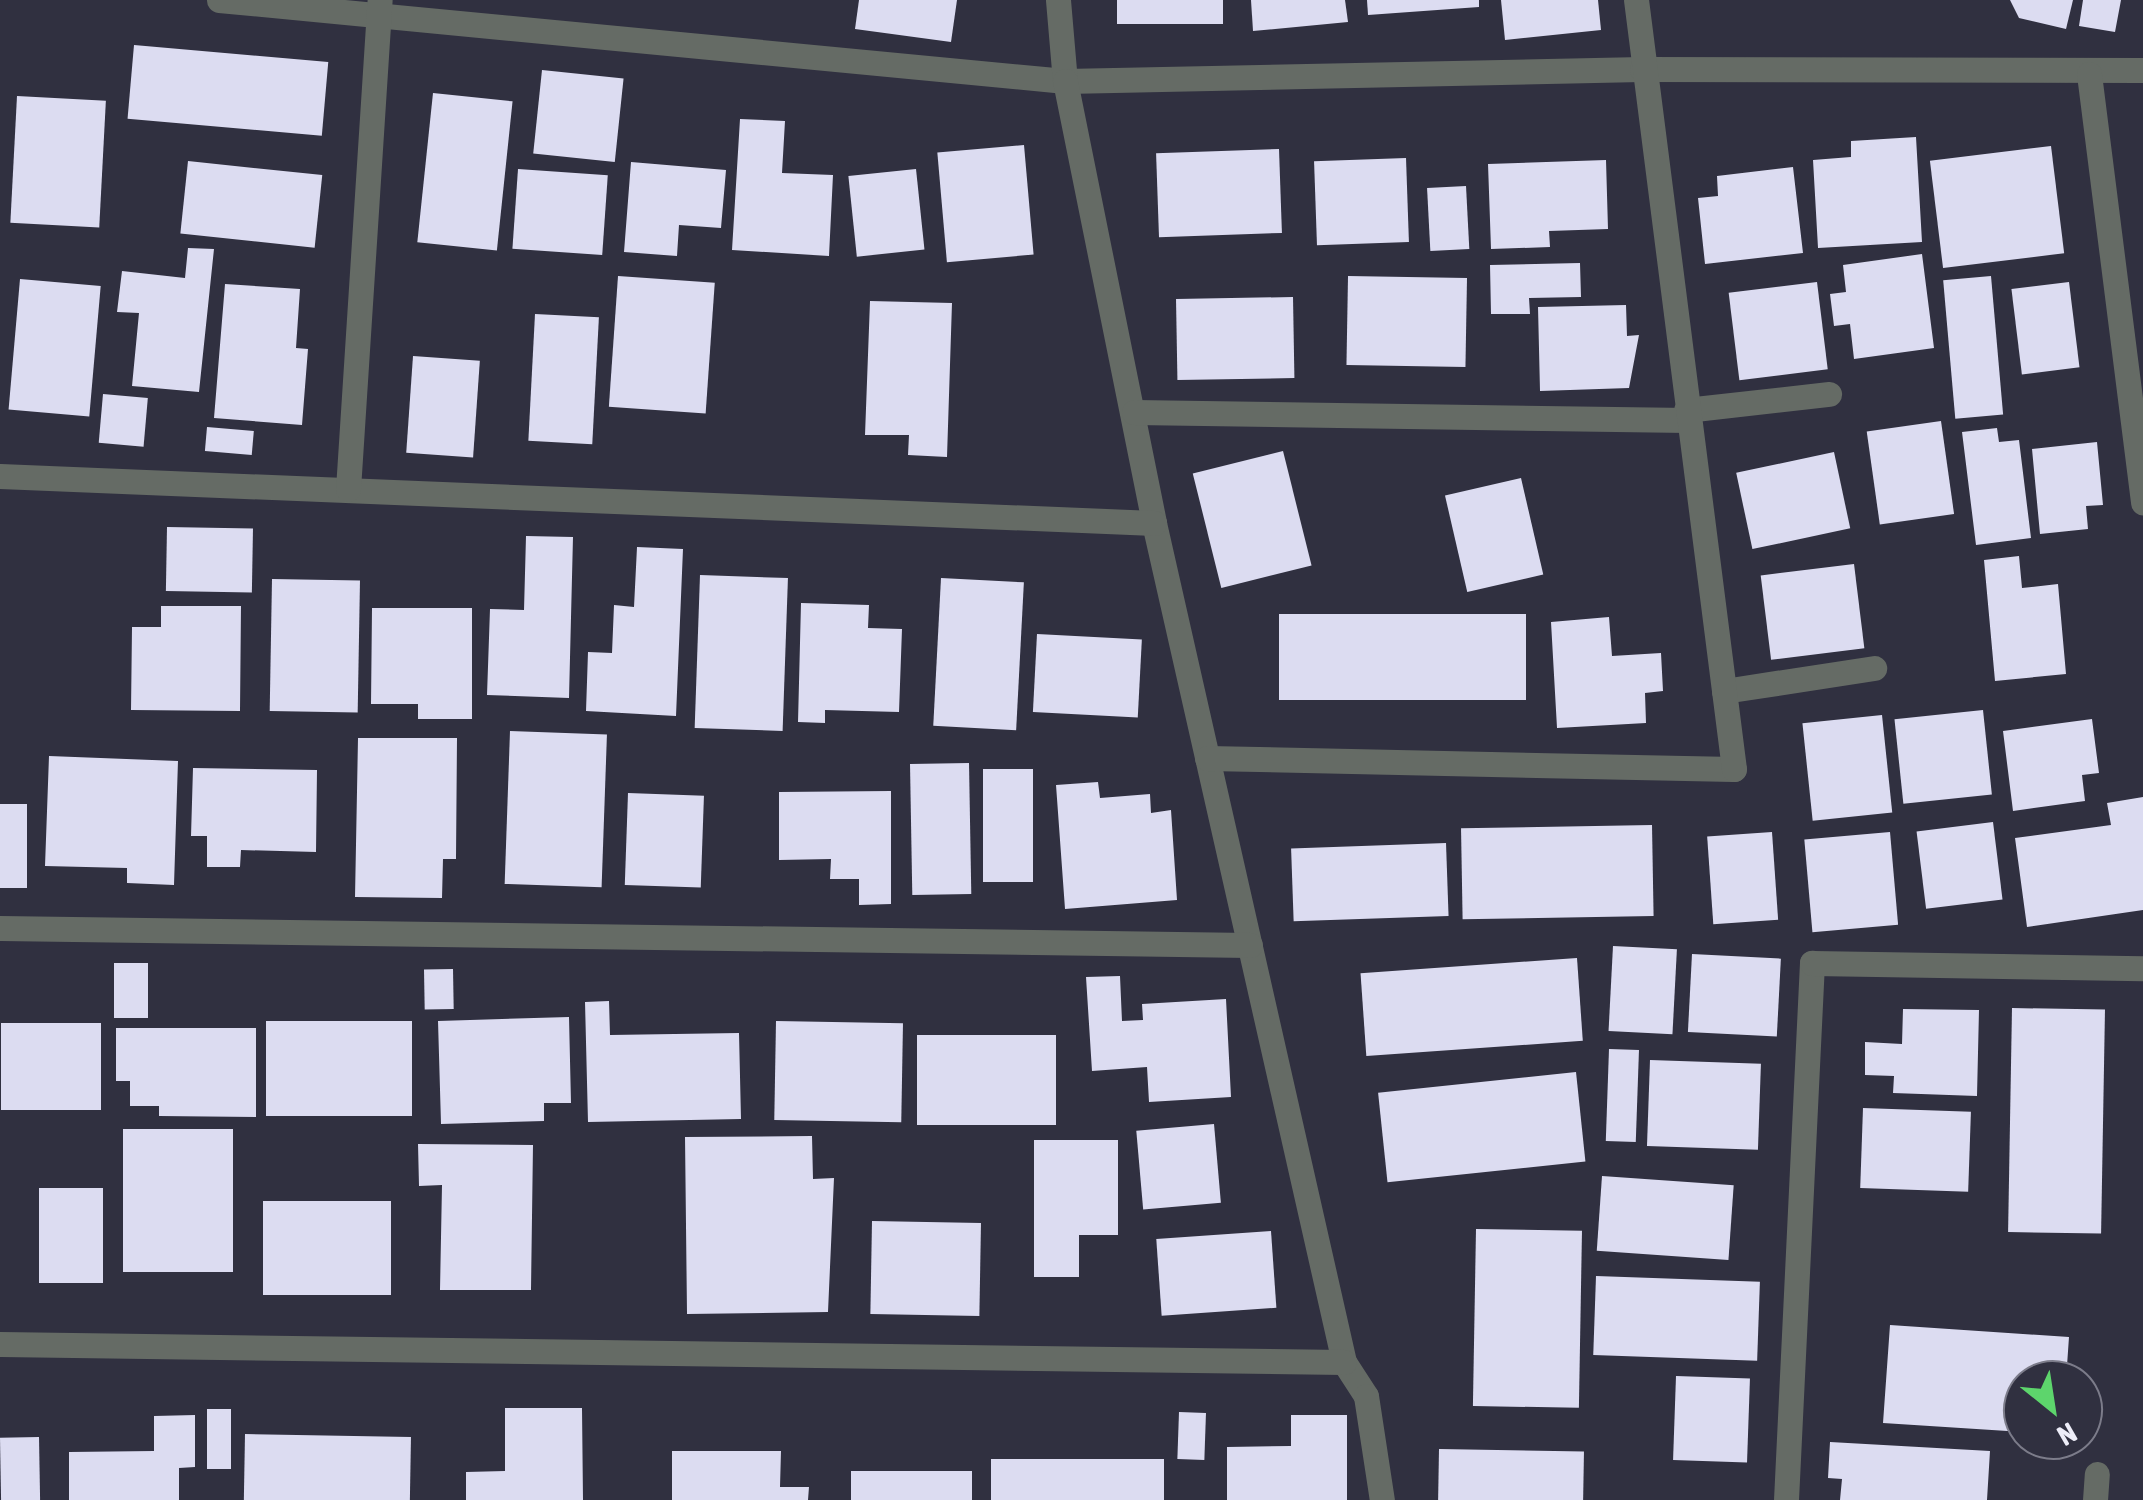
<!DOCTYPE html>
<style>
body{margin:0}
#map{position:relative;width:2143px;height:1500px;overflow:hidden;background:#303040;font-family:"Asap Condensed",sans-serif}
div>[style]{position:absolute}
.building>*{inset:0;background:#dcdcf1;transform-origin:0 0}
.street>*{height:25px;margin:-12.5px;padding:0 12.5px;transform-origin:12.5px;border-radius:12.5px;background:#656b65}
span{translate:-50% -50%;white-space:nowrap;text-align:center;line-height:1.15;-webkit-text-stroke:10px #303040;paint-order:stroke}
.north{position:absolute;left:2003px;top:1360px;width:100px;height:100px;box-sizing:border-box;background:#303040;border:2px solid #7c7c8a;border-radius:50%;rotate:150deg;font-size:28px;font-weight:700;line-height:40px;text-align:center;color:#ededf8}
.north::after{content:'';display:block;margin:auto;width:35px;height:45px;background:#5dd56c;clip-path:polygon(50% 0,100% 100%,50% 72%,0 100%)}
</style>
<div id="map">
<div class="building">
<i style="clip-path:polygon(859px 0,957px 0,951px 42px,855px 29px)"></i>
<i style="left:1117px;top:0;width:106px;height:24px"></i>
<i style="clip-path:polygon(1251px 0,1345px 0,1348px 22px,1253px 31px)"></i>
<i style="clip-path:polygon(1367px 0,1479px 0,1479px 7px,1368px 15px)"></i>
<i style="clip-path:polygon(1501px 0,1598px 0,1601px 30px,1505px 40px)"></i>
<i style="clip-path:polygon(2010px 0,2073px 0,2066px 29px,2019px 18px)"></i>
<i style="clip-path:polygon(2083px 0,2121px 0,2115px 32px,2079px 26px)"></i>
<i style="left:134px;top:45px;width:195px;height:74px;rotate:5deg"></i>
<i style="left:542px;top:70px;width:82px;height:84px;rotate:6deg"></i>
<i style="left:433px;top:93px;width:80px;height:150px;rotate:6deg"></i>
<i style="left:17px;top:96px;width:89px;height:127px;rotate:3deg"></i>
<i style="clip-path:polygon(740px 119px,785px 121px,782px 173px,833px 175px,829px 256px,732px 250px)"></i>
<i style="clip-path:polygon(1916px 137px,1922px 242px,1818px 248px,1813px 160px,1851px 157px,1851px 141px)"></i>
<i style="left:1024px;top:145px;width:110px;height:87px;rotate:85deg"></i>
<i style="left:2051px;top:146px;width:108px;height:122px;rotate:83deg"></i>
<i style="left:1279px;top:149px;width:84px;height:123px;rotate:88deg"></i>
<i style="left:1406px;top:158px;width:84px;height:92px;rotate:88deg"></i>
<i style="clip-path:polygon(1606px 160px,1608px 229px,1549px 231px,1550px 247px,1491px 249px,1488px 164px)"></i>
<i style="left:188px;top:161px;width:135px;height:73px;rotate:6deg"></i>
<i style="clip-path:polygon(631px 162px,726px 170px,721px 228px,679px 225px,677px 256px,624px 252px)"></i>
<i style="clip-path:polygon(1793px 167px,1803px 253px,1705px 264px,1698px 198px,1718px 196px,1717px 176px)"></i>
<i style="left:518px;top:169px;width:90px;height:80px;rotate:4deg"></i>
<i style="left:916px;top:169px;width:81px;height:68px;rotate:84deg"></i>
<i style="left:1466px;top:186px;width:63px;height:39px;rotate:87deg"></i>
<i style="clip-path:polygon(188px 248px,214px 249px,199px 392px,132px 386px,139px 313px,117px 312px,122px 271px,185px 278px)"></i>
<i style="clip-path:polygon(1922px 254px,1934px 348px,1854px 359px,1850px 324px,1834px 326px,1830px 294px,1846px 292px,1843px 265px)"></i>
<i style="clip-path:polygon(1580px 263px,1581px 297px,1529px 298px,1530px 314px,1491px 314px,1490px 265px)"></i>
<i style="left:618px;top:276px;width:97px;height:131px;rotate:4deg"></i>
<i style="left:1991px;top:276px;width:139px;height:48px;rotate:85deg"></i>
<i style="left:1467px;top:278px;width:89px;height:119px;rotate:91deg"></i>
<i style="left:20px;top:279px;width:81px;height:131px;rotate:5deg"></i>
<i style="left:1817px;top:282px;width:88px;height:89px;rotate:83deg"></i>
<i style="left:2069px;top:282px;width:86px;height:58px;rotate:83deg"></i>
<i style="clip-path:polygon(225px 284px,300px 289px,296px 348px,308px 349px,302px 425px,214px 418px)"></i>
<i style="left:1293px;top:297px;width:81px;height:117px;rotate:89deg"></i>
<i style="clip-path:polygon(870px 301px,952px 303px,947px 457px,908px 455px,909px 435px,865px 435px)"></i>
<i style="clip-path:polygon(1626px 305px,1627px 336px,1639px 335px,1629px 388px,1540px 391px,1538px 307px)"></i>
<i style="left:535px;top:314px;width:64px;height:127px;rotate:3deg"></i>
<i style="left:413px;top:356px;width:67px;height:97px;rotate:4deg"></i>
<i style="left:103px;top:394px;width:45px;height:49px;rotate:5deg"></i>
<i style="left:1941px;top:421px;width:94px;height:75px;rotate:82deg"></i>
<i style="left:207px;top:427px;width:47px;height:24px;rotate:5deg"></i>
<i style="clip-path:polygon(1997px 428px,1999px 442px,2019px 440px,2031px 538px,1976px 545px,1962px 432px)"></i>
<i style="clip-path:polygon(2097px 442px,2103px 505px,2086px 506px,2088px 529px,2040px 534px,2032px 449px)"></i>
<i style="left:1283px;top:451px;width:118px;height:93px;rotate:76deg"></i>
<i style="left:1834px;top:452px;width:78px;height:100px;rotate:78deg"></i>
<i style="left:1521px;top:478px;width:99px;height:78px;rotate:77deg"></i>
<i style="left:167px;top:527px;width:86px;height:64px;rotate:1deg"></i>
<i style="clip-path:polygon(526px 536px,573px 537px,569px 698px,487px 695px,490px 609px,524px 610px)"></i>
<i style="clip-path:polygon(637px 547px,683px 549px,676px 716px,586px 711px,588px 652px,612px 653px,614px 605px,634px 607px)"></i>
<i style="clip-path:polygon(2019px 556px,2022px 588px,2058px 584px,2066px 674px,1995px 681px,1984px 560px)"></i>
<i style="left:1854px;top:564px;width:85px;height:94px;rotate:83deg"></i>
<i style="left:700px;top:575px;width:88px;height:153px;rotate:2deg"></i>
<i style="left:941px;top:578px;width:83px;height:148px;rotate:3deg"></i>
<i style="left:272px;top:579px;width:88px;height:132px;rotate:1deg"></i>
<i style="clip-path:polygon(801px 603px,869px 605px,868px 628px,902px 629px,899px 712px,825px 710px,825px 723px,798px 722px)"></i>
<i style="clip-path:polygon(161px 606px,241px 606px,240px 711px,131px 710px,132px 627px,161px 627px)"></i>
<i style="clip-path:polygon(372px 608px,472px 608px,472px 719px,418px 719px,418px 704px,371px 704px)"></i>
<i style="left:1526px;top:614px;width:86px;height:247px;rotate:90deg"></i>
<i style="clip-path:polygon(1609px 617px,1612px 656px,1661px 653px,1663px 691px,1645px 693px,1646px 723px,1557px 728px,1551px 622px)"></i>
<i style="left:1037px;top:634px;width:105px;height:78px;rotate:3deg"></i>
<i style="left:1983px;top:710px;width:85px;height:89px;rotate:84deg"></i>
<i style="left:1882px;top:715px;width:98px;height:80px;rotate:84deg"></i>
<i style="clip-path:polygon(2092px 719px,2099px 773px,2082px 775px,2085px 801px,2013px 811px,2003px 731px)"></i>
<i style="left:510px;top:731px;width:97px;height:153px;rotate:2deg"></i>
<i style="clip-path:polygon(358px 738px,457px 738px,456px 859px,443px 859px,442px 898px,355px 897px)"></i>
<i style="clip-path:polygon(49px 756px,178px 761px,174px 885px,127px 883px,127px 868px,45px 866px)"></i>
<i style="left:969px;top:763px;width:131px;height:59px;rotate:89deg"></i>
<i style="clip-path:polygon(193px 768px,317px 770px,316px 852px,241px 850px,240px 867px,207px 867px,207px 836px,191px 836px)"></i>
<i style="left:1033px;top:769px;width:113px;height:50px;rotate:90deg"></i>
<i style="clip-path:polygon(1098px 782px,1100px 798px,1150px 794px,1151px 813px,1171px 810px,1177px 900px,1065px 909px,1056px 785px)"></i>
<i style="clip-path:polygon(891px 791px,891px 904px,859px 905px,859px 879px,830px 879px,831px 859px,779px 860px,779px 792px)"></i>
<i style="left:628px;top:793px;width:76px;height:92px;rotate:2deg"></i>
<i style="clip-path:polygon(2143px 797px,2143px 910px,2027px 927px,2015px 838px,2111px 825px,2107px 803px)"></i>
<i style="left:0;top:804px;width:27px;height:84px"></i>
<i style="left:1993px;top:822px;width:78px;height:77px;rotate:83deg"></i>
<i style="left:1652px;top:825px;width:91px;height:191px;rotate:89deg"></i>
<i style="left:1772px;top:832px;width:88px;height:65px;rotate:86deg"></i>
<i style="left:1890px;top:832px;width:93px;height:86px;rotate:85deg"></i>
<i style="left:1446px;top:843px;width:73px;height:155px;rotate:88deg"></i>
<i style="left:1613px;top:946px;width:64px;height:85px;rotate:3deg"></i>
<i style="left:1692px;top:954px;width:89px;height:78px;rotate:3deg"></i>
<i style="left:1577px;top:958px;width:83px;height:217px;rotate:86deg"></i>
<i style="left:114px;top:963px;width:34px;height:55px"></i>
<i style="left:453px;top:969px;width:40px;height:29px;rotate:89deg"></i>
<i style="clip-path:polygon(1120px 976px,1122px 1021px,1143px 1020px,1142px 1004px,1226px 999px,1231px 1097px,1149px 1102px,1147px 1067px,1092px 1071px,1086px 977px)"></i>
<i style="clip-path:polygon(609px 1001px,610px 1035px,739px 1033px,741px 1119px,588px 1122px,585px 1002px)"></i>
<i style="left:2012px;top:1008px;width:93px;height:224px;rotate:1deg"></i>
<i style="clip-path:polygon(1903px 1009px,1979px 1010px,1977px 1096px,1893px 1093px,1894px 1076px,1865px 1075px,1865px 1042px,1902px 1044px)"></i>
<i style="clip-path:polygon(569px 1017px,571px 1103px,544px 1103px,544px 1121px,441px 1124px,438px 1021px)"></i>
<i style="left:412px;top:1021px;width:95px;height:146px;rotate:90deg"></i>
<i style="left:776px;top:1021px;width:127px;height:99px;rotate:1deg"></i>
<i style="left:1px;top:1023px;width:100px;height:87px"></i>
<i style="clip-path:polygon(116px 1028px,256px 1028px,256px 1117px,159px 1116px,159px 1106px,130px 1106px,130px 1081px,116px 1081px)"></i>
<i style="left:917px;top:1035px;width:139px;height:90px"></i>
<i style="left:1609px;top:1049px;width:30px;height:92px;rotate:2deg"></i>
<i style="left:1650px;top:1060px;width:111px;height:86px;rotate:2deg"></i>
<i style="left:1576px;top:1072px;width:90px;height:199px;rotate:84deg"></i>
<i style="left:1863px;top:1108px;width:108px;height:80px;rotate:2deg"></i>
<i style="left:1214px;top:1124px;width:79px;height:78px;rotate:85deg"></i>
<i style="left:233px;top:1129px;width:143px;height:110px;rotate:90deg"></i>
<i style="clip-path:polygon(812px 1136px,813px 1179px,834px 1178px,828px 1312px,687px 1314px,685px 1137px)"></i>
<i style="clip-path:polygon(1034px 1140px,1118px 1140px,1118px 1235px,1079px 1235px,1079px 1277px,1034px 1277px)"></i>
<i style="clip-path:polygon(418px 1144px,533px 1145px,531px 1290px,440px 1290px,442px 1185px,419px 1186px)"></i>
<i style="left:1602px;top:1176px;width:132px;height:75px;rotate:4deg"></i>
<i style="left:103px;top:1188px;width:95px;height:64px;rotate:90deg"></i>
<i style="left:263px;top:1201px;width:128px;height:94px"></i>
<i style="left:872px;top:1221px;width:109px;height:93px;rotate:1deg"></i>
<i style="left:1476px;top:1229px;width:106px;height:177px;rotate:1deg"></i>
<i style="left:1271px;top:1231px;width:77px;height:115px;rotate:86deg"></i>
<i style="left:1596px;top:1276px;width:164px;height:79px;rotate:2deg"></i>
<i style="clip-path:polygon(1890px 1325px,2069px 1337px,2066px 1380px,2023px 1380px,2023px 1432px,1883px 1423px)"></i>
<i style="left:1676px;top:1376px;width:74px;height:84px;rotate:2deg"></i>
<i style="clip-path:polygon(505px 1408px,582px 1408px,583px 1500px,466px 1500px,466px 1472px,505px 1471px)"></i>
<i style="left:207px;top:1409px;width:24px;height:60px"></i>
<i style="left:1179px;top:1412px;width:27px;height:47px;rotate:2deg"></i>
<i style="clip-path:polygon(195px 1415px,195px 1467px,179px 1468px,179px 1500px,69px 1500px,69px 1452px,154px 1451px,154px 1416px)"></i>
<i style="clip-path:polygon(1291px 1415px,1347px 1415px,1347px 1500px,1227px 1500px,1227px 1447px,1291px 1446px)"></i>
<i style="left:245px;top:1434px;width:166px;height:66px;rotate:1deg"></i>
<i style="left:39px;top:1437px;width:63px;height:39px;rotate:89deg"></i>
<i style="clip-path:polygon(1830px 1442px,1990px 1451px,1987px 1500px,1840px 1500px,1842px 1479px,1828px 1478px)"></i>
<i style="left:1439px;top:1449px;width:145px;height:51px;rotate:1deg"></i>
<i style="clip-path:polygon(672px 1451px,781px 1451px,780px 1487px,809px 1487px,808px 1500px,672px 1500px)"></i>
<i style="left:1164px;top:1459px;width:41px;height:173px;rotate:90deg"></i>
<i style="left:851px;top:1471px;width:121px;height:29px"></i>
</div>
<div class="street">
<i style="left:219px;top:0;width:850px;rotate:5.47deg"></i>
<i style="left:1065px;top:81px;width:577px;rotate:-1.19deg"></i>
<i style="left:1642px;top:69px;width:501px;rotate:0.11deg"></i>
<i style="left:1058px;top:0;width:81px;rotate:85.1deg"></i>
<i style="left:1065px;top:81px;width:451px;rotate:78.6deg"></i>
<i style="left:1154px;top:523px;width:860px;rotate:77.24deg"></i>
<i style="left:1344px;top:1362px;width:40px;rotate:57.1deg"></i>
<i style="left:1366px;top:1396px;width:105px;rotate:81.3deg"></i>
<i style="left:2089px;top:74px;width:432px;rotate:82.8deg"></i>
<i style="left:1686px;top:410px;width:144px;rotate:-6.4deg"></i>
<i style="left:1134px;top:412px;width:554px;rotate:0.83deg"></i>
<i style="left:0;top:476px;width:1155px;rotate:2.33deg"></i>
<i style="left:348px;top:489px;width:490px;rotate:-86.3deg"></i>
<i style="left:1724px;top:691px;width:152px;rotate:-8.7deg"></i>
<i style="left:1207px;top:758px;width:527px;rotate:1.2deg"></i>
<i style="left:1734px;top:769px;width:775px;rotate:-97.26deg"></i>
<i style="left:0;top:928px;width:1250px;rotate:0.78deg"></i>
<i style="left:0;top:1344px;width:1344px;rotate:0.77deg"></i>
<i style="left:1786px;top:1500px;width:538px;rotate:-87.23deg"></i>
<i style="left:1812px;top:963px;width:331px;rotate:0.9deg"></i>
<i style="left:2095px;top:1500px;width:26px;rotate:-86deg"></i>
</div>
<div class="north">N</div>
</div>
